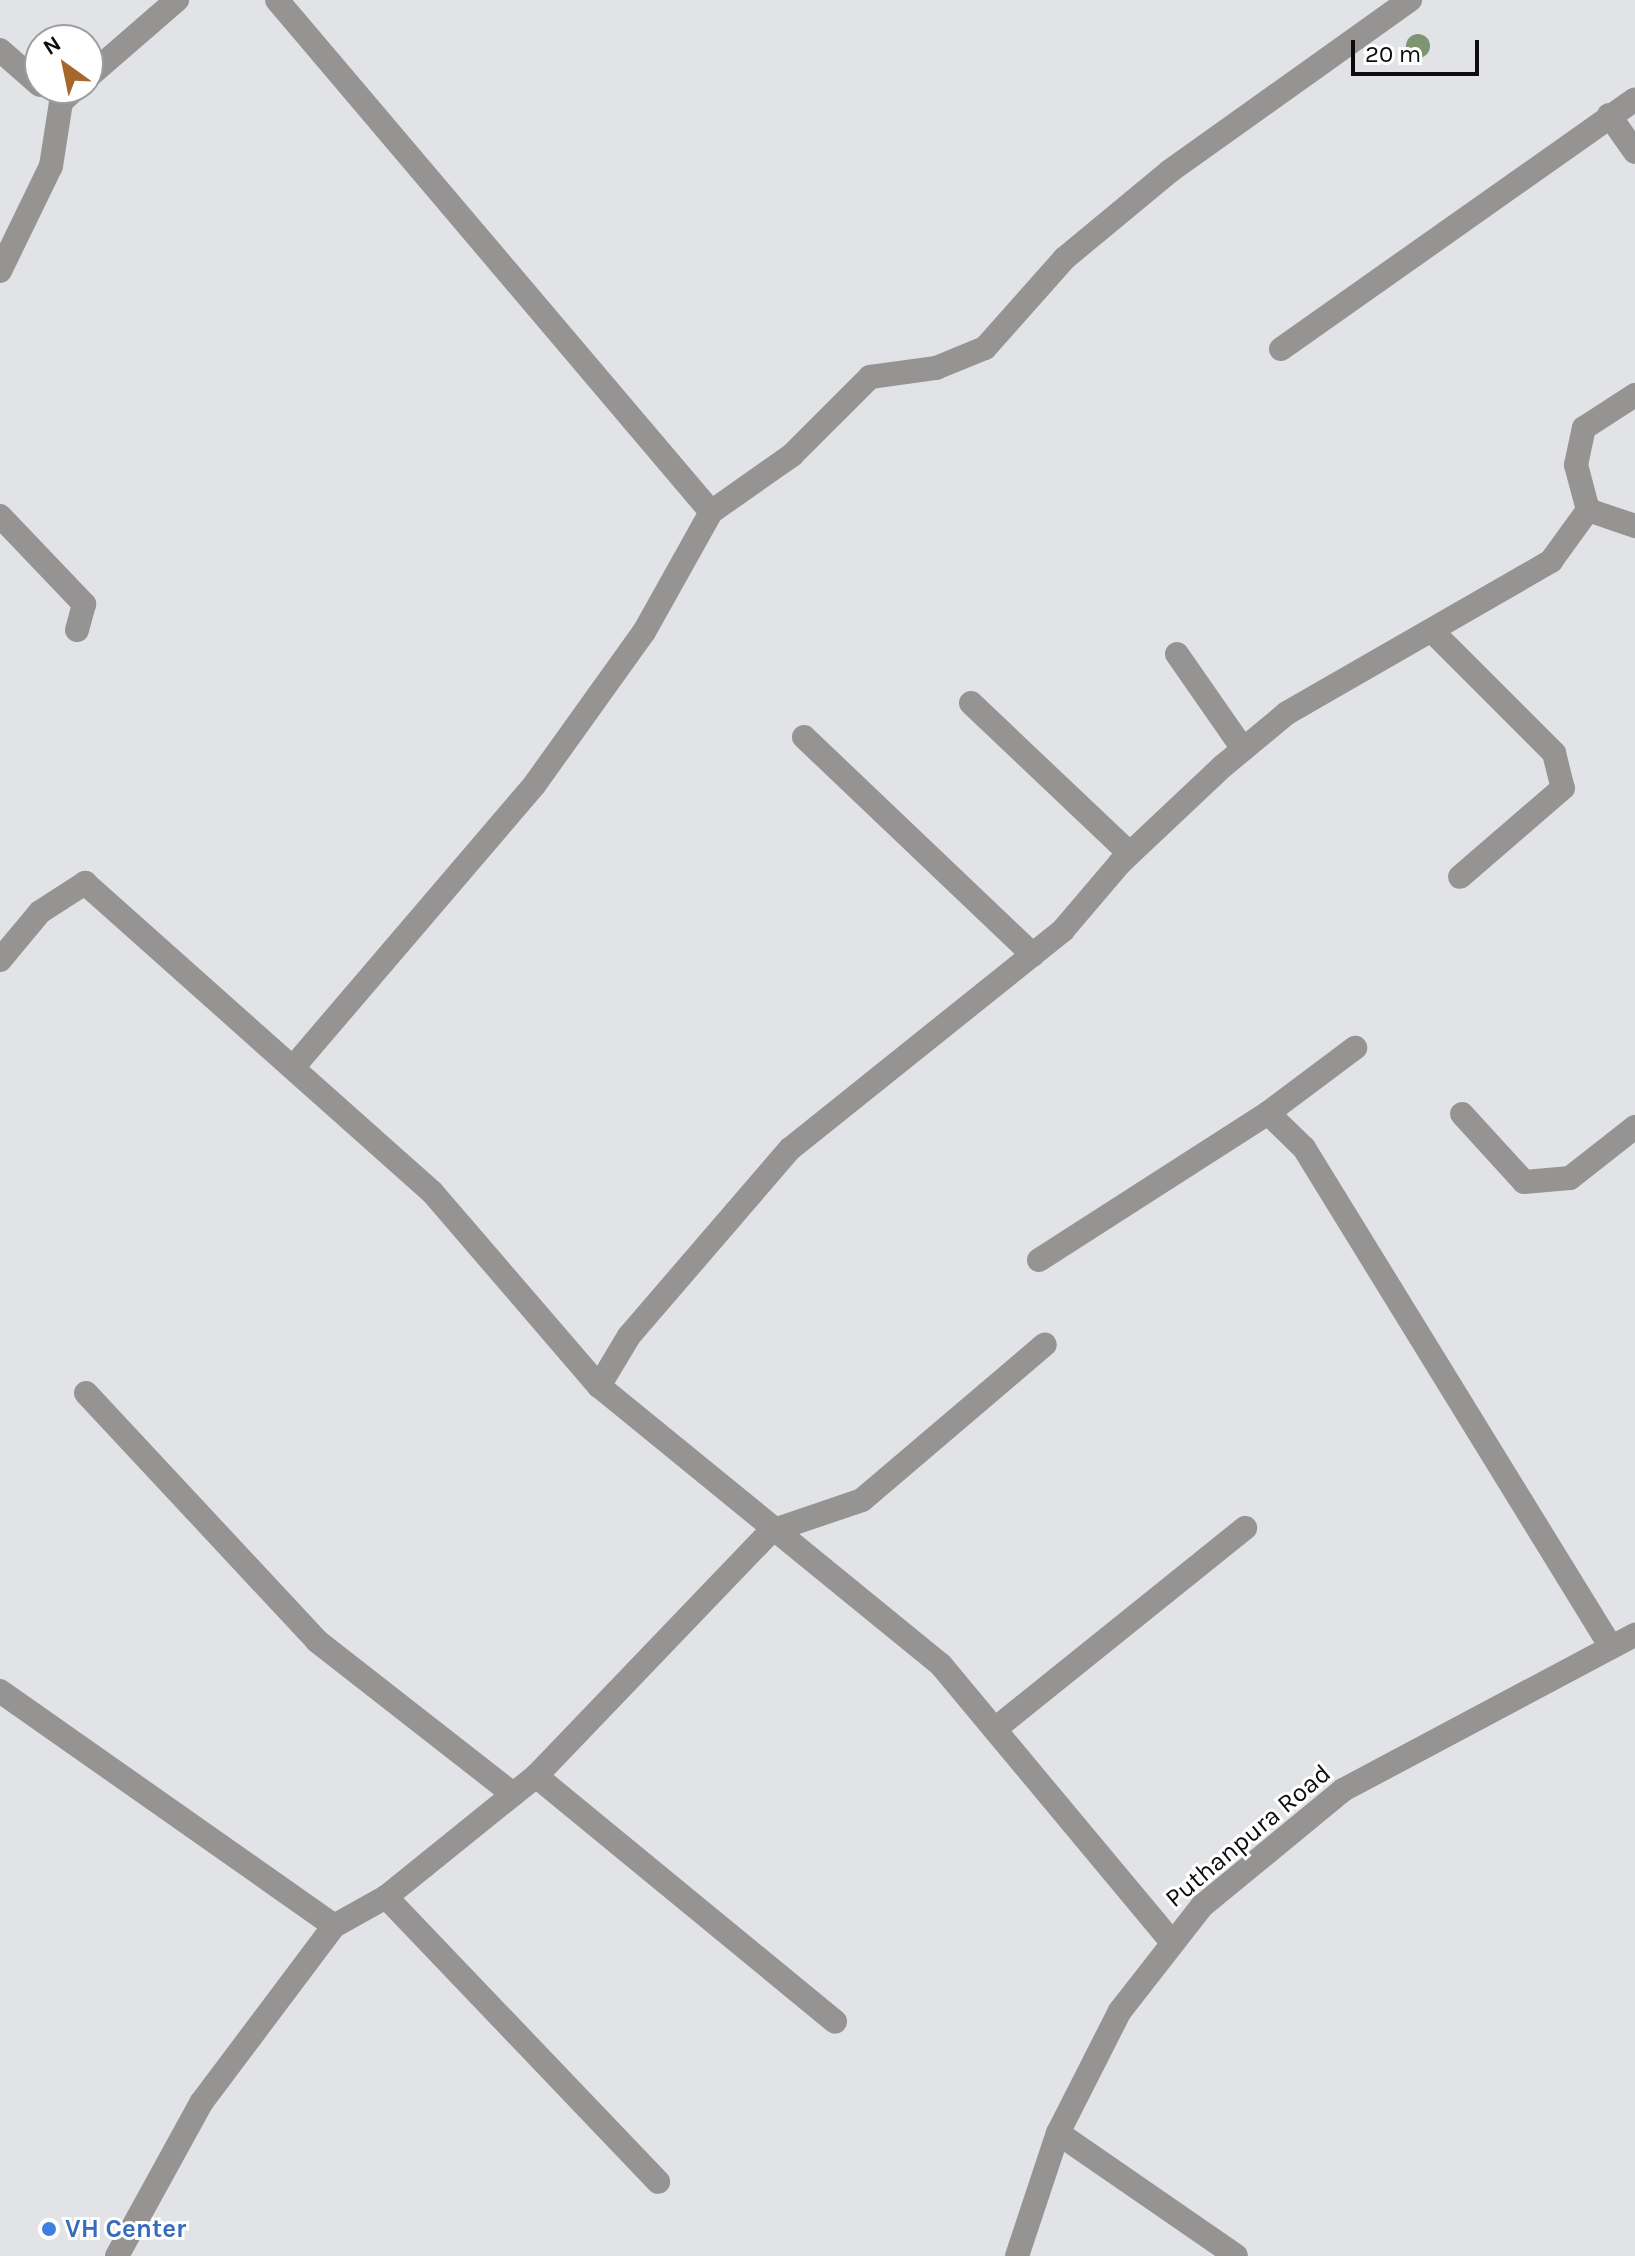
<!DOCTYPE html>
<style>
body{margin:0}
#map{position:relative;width:1635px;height:2256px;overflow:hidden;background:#e2e3e6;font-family:Karla,sans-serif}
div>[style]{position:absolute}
.minor>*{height:24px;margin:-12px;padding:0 12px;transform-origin:12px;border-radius:12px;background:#969493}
.trees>*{width:24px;height:24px;margin:-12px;border-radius:50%;background:#7f9470}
.dots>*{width:22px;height:22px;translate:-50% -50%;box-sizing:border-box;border:4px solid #fff;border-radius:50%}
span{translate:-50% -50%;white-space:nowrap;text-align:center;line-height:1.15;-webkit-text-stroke:6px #fff;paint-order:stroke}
.street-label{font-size:26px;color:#0d0d0e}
.shop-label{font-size:26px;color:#366cbe;font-weight:700}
.left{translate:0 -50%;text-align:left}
.north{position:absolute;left:24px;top:24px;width:80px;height:80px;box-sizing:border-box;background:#fff;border:2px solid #9e9e9f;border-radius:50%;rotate:327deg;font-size:22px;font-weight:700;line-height:32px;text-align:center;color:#0d0d0e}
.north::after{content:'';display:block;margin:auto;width:28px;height:36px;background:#a6672d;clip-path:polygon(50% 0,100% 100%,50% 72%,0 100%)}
.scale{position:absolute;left:1351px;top:40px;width:128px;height:36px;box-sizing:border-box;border:4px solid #0d0d0e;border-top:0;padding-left:10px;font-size:24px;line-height:28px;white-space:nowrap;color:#0d0d0e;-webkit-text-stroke:6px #fff;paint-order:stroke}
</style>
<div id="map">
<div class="minor">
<i style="left:277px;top:0;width:671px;rotate:49.71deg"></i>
<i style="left:0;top:50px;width:53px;rotate:41.2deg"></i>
<i style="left:88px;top:77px;width:118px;rotate:-40.9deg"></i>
<i style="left:1609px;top:115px;width:45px;rotate:54.9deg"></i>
<i style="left:0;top:271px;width:117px;rotate:-64.1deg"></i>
<i style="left:51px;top:166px;width:65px;rotate:-81.1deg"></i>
<i style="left:61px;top:102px;width:21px;rotate:-43deg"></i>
<i style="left:1281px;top:349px;width:433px;rotate:-35.2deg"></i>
<i style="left:1588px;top:510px;width:50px;rotate:18.8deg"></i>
<i style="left:0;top:516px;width:122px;rotate:46.3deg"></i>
<i style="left:84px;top:604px;width:27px;rotate:105deg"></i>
<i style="left:1434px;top:633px;width:170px;rotate:45deg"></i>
<i style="left:1554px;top:753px;width:36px;rotate:76deg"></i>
<i style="left:1563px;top:788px;width:136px;rotate:139.2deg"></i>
<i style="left:1177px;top:654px;width:116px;rotate:55.2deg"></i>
<i style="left:971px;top:703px;width:218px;rotate:43.5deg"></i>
<i style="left:804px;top:737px;width:316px;rotate:43.6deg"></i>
<i style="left:0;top:960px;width:62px;rotate:-50.2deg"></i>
<i style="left:40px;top:912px;width:54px;rotate:-32.8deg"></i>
<i style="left:85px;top:883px;width:465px;rotate:41.7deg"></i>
<i style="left:432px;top:1192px;width:256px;rotate:49.3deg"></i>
<i style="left:599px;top:1386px;width:441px;rotate:39.2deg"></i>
<i style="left:941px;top:1665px;width:358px;rotate:50.2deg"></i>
<i style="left:296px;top:1064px;width:368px;rotate:-49.5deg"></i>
<i style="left:535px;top:784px;width:187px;rotate:-54.4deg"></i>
<i style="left:644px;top:632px;width:137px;rotate:-60.8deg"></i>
<i style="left:711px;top:512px;width:99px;rotate:-35.1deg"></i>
<i style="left:792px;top:455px;width:110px;rotate:-45deg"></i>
<i style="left:870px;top:377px;width:67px;rotate:-7.8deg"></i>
<i style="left:936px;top:368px;width:53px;rotate:-22.2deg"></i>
<i style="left:985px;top:348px;width:120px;rotate:-48.4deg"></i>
<i style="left:1065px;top:258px;width:136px;rotate:-39.6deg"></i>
<i style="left:1170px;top:171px;width:295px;rotate:-35.5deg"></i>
<i style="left:1268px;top:1113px;width:109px;rotate:-36.8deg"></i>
<i style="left:1462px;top:1114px;width:92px;rotate:47.6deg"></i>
<i style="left:1524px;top:1182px;width:46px;rotate:-5deg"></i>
<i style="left:1570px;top:1178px;width:83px;rotate:-38.1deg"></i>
<i style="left:1039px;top:1260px;width:272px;rotate:-32.7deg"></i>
<i style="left:1268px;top:1113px;width:50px;rotate:44.2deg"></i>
<i style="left:1304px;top:1148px;width:586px;rotate:58.4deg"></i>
<i style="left:599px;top:1386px;width:58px;rotate:-59deg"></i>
<i style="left:629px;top:1336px;width:247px;rotate:-49.3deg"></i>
<i style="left:790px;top:1149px;width:350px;rotate:-38.7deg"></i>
<i style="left:1063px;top:930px;width:88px;rotate:-49.6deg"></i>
<i style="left:1120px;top:863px;width:141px;rotate:-43.3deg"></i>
<i style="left:1223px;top:766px;width:83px;rotate:-39.6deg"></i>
<i style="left:1287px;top:713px;width:305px;rotate:-29.9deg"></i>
<i style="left:1551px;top:561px;width:63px;rotate:-54deg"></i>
<i style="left:1588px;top:510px;width:47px;rotate:-104.9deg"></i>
<i style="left:1576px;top:465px;width:38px;rotate:-78deg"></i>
<i style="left:1584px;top:428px;width:61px;rotate:-32.9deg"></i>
<i style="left:86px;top:1393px;width:339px;rotate:47deg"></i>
<i style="left:317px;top:1641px;width:249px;rotate:38deg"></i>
<i style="left:0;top:1691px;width:408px;rotate:35.1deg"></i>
<i style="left:995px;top:1729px;width:321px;rotate:-38.8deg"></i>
<i style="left:536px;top:1776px;width:387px;rotate:39.4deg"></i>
<i style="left:386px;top:1897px;width:394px;rotate:46.3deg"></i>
<i style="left:1058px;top:2133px;width:216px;rotate:34.6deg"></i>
<i style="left:117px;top:2256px;width:175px;rotate:-61.2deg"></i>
<i style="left:201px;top:2103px;width:221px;rotate:-53.1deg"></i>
<i style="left:334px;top:1926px;width:60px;rotate:-29.1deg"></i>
<i style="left:386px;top:1897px;width:193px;rotate:-38.9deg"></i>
<i style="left:536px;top:1776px;width:339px;rotate:-46.2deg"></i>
<i style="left:771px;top:1531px;width:96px;rotate:-18.8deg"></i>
<i style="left:862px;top:1500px;width:240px;rotate:-40.4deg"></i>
<i style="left:1017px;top:2256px;width:130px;rotate:-71.6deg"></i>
<i style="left:1058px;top:2133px;width:137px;rotate:-63.1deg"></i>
<i style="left:1120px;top:2011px;width:133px;rotate:-52deg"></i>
<i style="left:1202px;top:1906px;width:183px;rotate:-39.4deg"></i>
<i style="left:1343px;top:1790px;width:331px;rotate:-28deg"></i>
</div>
<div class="trees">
<i style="left:1418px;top:46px"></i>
</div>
<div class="dots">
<i style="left:49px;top:2229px;background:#3f7fe0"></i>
</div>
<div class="street-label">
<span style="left:1248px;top:1836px;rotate:-40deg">Puthanpura Road</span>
</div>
<div class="shop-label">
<span class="left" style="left:65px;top:2229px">VH Center</span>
</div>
<div class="north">N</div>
<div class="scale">20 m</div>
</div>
